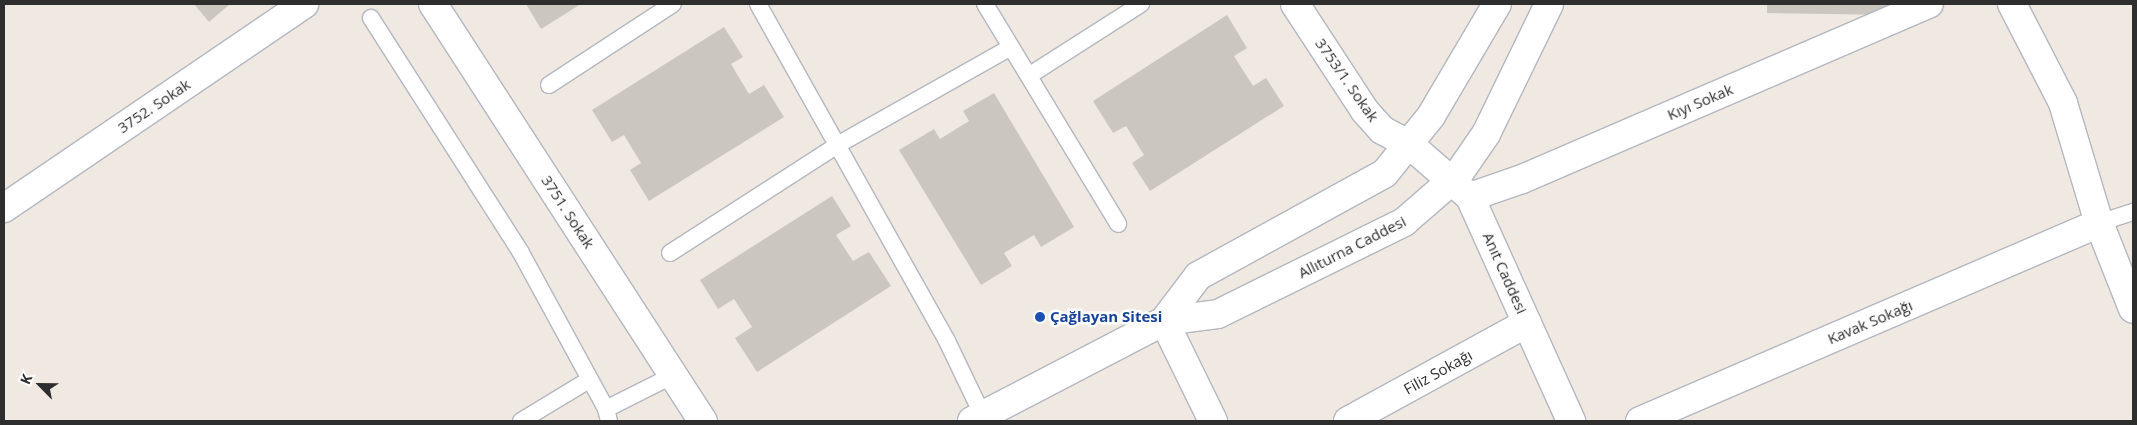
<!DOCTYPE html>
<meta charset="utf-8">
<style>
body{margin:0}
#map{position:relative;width:2137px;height:425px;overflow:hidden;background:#efe9e1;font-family:"Open Sans",sans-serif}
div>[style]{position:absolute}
.building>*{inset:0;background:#cbc7bf}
.roads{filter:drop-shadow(1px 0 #b4b7c1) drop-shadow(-1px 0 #b4b7c1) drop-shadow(0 1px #b4b7c1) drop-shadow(0 -1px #b4b7c1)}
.service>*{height:16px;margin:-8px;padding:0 8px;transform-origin:8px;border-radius:8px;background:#fff}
.minor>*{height:28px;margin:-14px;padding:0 14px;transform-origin:14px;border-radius:14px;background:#fff}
.secondary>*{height:28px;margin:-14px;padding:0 14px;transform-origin:14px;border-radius:14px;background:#fff}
.dots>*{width:14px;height:14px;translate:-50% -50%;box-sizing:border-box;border:2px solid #fff;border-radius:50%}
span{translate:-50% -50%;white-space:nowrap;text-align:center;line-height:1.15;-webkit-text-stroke:5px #fff;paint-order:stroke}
.street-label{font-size:15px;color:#2e2e2e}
.transit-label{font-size:15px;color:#164399;font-weight:700}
.left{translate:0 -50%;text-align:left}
.frame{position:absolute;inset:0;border:5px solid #2e2e2e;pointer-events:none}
.north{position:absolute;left:15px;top:360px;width:50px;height:50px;-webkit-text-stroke:4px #fff;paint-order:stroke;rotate:293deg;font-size:14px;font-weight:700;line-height:20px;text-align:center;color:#2e2e2e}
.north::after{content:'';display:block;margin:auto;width:18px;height:22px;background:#2e2e2e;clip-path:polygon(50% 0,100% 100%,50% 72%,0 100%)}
</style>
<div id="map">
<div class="building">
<i style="clip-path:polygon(194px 4px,230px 4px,209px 22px)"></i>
<i style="clip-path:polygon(526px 4px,581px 4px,541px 29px)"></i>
<i style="clip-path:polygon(1767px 4px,1892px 4px,1892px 15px,1767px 13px)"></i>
<i style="clip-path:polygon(1227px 15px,1247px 48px,1234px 56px,1253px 86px,1266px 78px,1284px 106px,1150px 191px,1132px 163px,1144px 155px,1126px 126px,1113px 133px,1093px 101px)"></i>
<i style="clip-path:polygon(724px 27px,743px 57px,731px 64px,749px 94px,764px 85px,784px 117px,649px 201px,630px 170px,641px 163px,624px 135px,612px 142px,592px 110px)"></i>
<i style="clip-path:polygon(994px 93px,1074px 227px,1041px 247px,1034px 235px,1004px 253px,1012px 266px,981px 285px,899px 150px,934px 129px,940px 139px,969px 121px,963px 111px)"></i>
<i style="clip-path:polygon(832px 196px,851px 226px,836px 235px,853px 261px,869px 252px,891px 286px,757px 372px,735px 338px,752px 327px,734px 299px,718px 309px,700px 280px)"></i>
</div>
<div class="roads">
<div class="service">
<i style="left:758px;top:4px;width:386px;rotate:60.7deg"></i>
<i style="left:947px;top:341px;width:83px;rotate:64.4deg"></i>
<i style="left:985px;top:4px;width:257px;rotate:58.8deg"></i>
<i style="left:371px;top:18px;width:277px;rotate:57.4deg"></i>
<i style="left:520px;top:251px;width:180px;rotate:61.4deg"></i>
<i style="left:606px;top:409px;width:12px;rotate:76deg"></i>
<i style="left:1030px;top:75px;width:132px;rotate:-32.6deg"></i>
<i style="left:549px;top:85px;width:148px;rotate:-33.2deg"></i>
<i style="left:2099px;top:223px;width:36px;rotate:-18deg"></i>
<i style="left:670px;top:253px;width:201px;rotate:-32.8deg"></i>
<i style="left:839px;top:144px;width:197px;rotate:-29.4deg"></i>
<i style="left:606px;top:409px;width:76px;rotate:-26.6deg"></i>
<i style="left:521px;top:421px;width:79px;rotate:-31.1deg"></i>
</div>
<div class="minor">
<i style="left:433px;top:4px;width:497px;rotate:57.1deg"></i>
<i style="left:1295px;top:4px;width:128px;rotate:56.8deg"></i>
<i style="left:1365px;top:111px;width:25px;rotate:48deg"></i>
<i style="left:1382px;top:130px;width:32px;rotate:28deg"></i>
<i style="left:2012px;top:4px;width:111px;rotate:62.7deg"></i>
<i style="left:2063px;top:103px;width:125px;rotate:73.3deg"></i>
<i style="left:2099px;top:223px;width:92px;rotate:68.4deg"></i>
<i style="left:1470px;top:197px;width:55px;rotate:-19.1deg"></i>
<i style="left:1522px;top:179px;width:443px;rotate:-23.3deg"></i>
<i style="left:4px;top:208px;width:363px;rotate:-34.2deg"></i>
<i style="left:1164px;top:321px;width:111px;rotate:63.9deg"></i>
<i style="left:1348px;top:421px;width:204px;rotate:-28.7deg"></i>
<i style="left:1640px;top:421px;width:500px;rotate:-23.3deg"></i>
</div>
<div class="secondary">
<i style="left:1410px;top:145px;width:79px;rotate:40.9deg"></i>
<i style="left:1470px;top:197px;width:246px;rotate:65.7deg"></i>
<i style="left:1164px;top:321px;width:56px;rotate:-52.9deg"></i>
<i style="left:1198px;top:276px;width:213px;rotate:-28.8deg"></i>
<i style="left:1385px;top:173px;width:73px;rotate:-51.1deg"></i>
<i style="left:1431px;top:116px;width:130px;rotate:-59.5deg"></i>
<i style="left:972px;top:421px;width:216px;rotate:-27.5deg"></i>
<i style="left:1164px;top:321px;width:54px;rotate:-7.4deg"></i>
<i style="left:1218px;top:314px;width:208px;rotate:-26.3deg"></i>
<i style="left:1404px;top:222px;width:70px;rotate:-41deg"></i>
<i style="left:1457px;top:176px;width:51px;rotate:-55.4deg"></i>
<i style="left:1486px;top:134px;width:144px;rotate:-64.1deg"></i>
</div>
</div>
<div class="dots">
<i style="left:1040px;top:317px;background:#1a4fb4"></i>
</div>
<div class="street-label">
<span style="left:1347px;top:80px;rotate:55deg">3753/1. Sokak</span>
<span style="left:1700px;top:102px;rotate:-23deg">Kıyı Sokak</span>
<span style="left:154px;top:106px;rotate:-34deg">3752. Sokak</span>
<span style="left:568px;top:212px;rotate:57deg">3751. Sokak</span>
<span style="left:1352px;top:247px;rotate:-27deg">Allıturna Caddesi</span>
<span style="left:1505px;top:273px;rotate:66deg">Anıt Caddesi</span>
<span style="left:1870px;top:322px;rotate:-23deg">Kavak Sokağı</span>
<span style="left:1438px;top:372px;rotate:-29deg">Filiz Sokağı</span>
</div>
<div class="transit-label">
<span class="left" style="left:1050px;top:317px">Çağlayan Sitesi</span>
</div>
<div class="frame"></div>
<div class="north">K</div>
</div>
